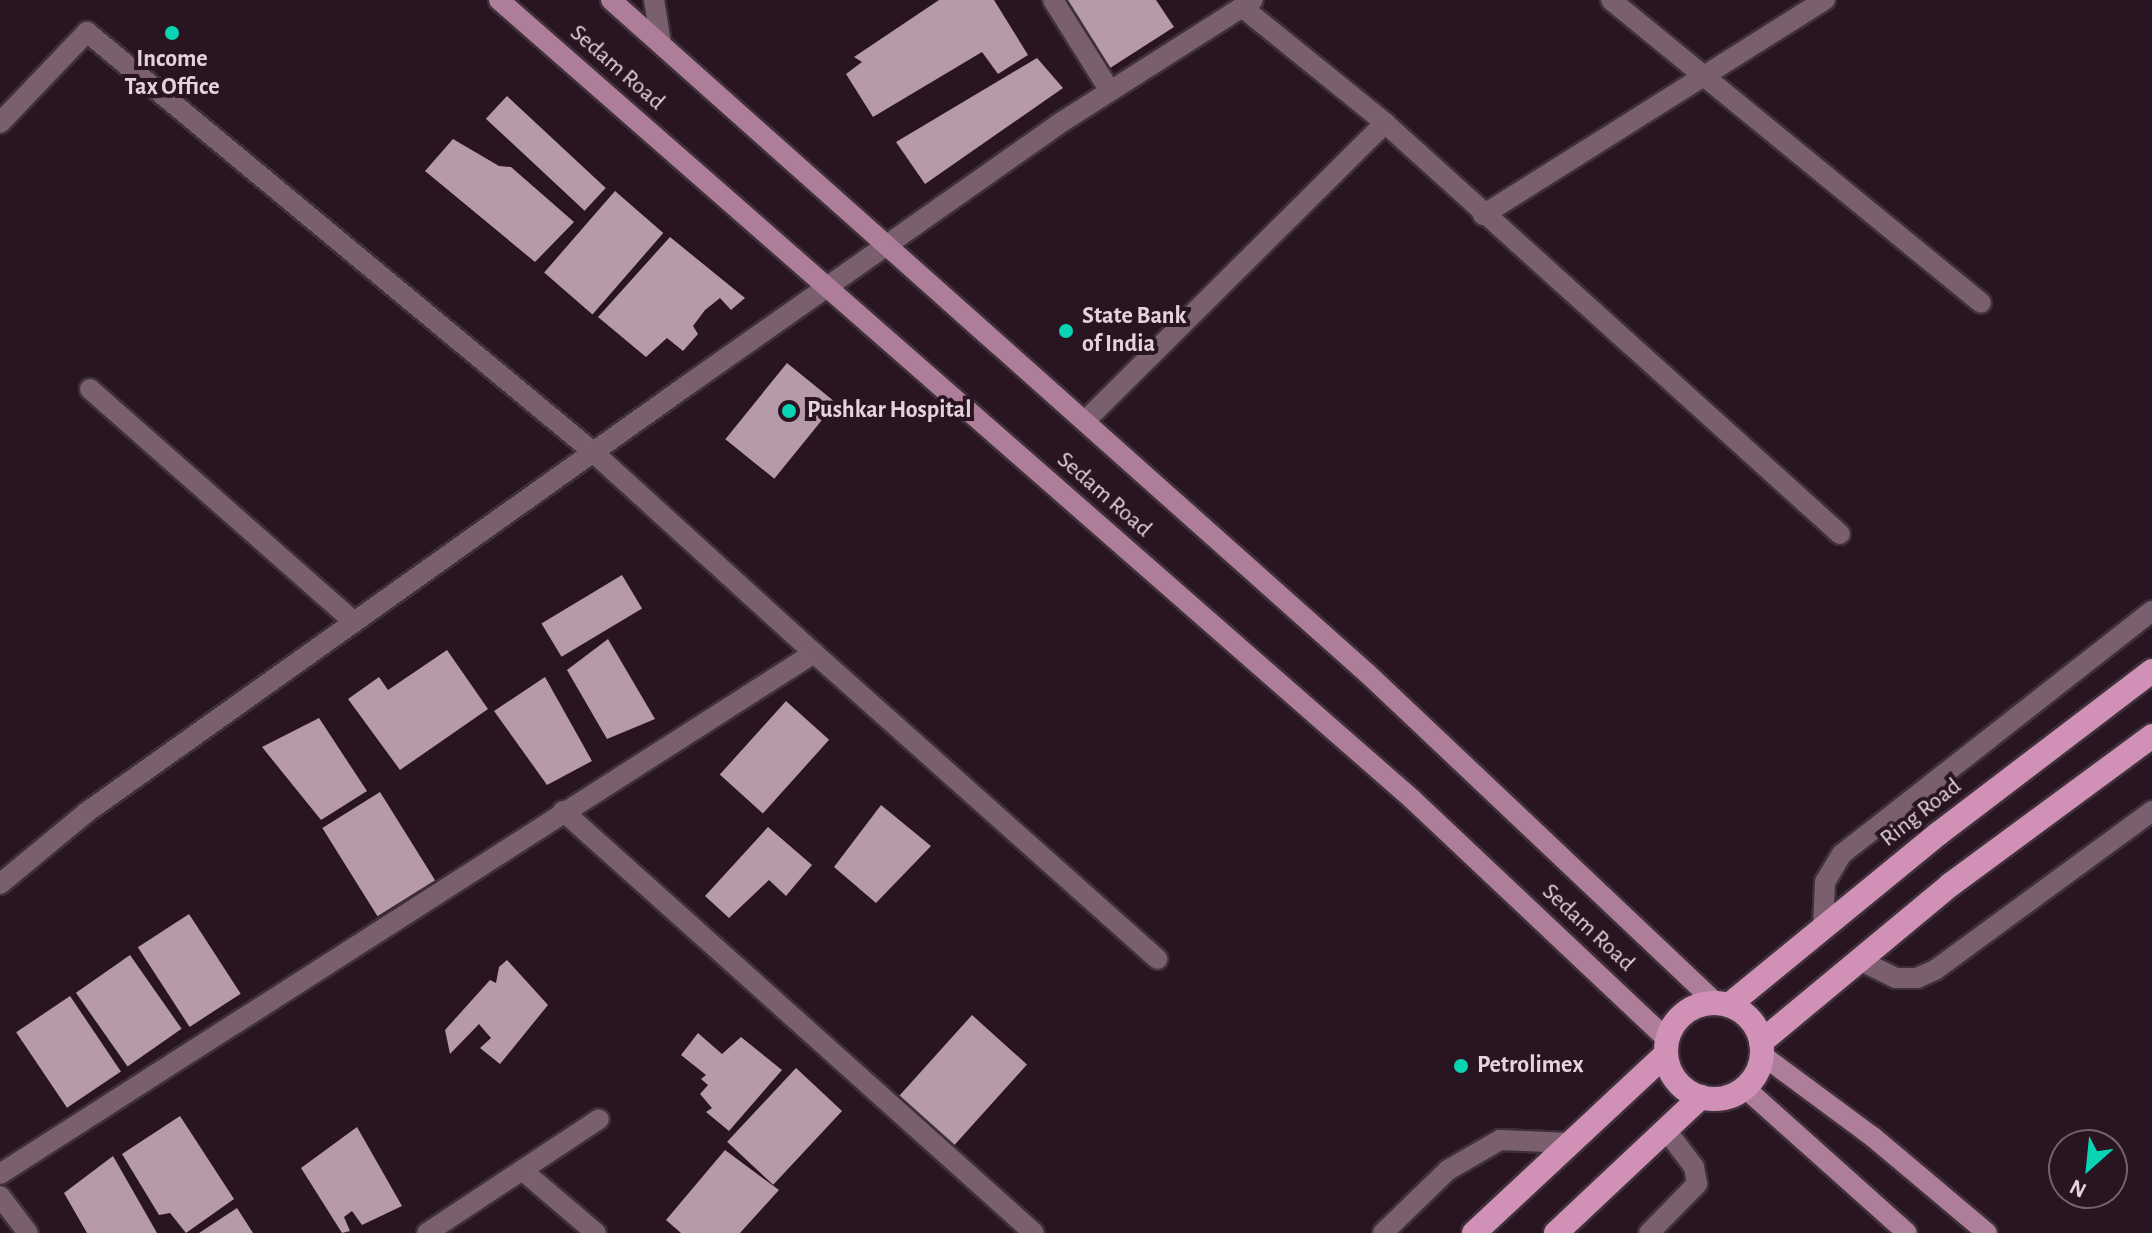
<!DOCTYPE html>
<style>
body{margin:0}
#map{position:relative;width:2152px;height:1233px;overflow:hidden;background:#291421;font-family:"Alegreya Sans",sans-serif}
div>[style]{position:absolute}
.building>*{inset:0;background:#b69aaa;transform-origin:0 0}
.roads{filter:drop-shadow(2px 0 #3e3038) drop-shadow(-2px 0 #3e3038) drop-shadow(0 2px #3e3038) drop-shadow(0 -2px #3e3038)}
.minor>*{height:20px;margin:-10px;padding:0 10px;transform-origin:10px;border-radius:10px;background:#7a606e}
.major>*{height:20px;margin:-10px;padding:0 10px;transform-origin:10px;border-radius:10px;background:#ae7d99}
.highway>*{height:24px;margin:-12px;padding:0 12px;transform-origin:12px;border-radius:12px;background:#d191b6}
.highway>.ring{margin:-12px;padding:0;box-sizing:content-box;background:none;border:24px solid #d191b6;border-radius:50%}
.dots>*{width:22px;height:22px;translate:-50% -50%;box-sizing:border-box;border:4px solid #291421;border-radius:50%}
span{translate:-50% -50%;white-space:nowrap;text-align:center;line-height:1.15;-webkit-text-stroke:8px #291421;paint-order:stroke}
.poi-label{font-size:24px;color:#e3d4dc;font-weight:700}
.left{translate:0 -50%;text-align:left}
.street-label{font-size:24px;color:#e3d4dc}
.north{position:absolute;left:2048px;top:1129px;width:80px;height:80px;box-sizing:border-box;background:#291421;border:2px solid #73616c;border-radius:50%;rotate:207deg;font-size:22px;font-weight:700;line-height:32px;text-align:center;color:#e3d4dc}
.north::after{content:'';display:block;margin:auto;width:28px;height:36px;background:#09d5b5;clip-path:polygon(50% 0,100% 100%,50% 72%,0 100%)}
</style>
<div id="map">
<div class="building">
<i style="clip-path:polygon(939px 0,994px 0,1028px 55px,998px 74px,982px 52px,873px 117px,846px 74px,862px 62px,854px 57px)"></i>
<i style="clip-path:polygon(1061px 0,1156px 0,1174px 27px,1107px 70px)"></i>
<i style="clip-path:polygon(1037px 58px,1063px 88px,925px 184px,896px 142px)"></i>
<i style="left:507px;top:96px;width:135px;height:31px;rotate:43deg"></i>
<i style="clip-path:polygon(453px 139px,499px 166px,511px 167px,574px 222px,535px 262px,425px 171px)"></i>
<i style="left:615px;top:191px;width:64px;height:108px;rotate:41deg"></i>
<i style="clip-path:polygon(670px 237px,745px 298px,731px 310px,720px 298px,705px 310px,693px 326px,698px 334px,683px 351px,667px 338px,646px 357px,598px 317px)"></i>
<i style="left:787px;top:363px;width:63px;height:98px;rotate:39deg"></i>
<i style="left:622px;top:575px;width:39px;height:94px;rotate:59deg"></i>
<i style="clip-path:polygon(608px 639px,655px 719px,607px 739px,567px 670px)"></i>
<i style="clip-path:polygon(447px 650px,488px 709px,400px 770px,348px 699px,379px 677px,388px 690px)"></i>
<i style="clip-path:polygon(545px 677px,592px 761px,547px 785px,494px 711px)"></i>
<i style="left:786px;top:701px;width:58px;height:99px;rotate:42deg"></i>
<i style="clip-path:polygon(319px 718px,367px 791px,321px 820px,262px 747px)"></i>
<i style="left:380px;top:792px;width:104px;height:68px;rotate:58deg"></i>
<i style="clip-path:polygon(881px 805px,931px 846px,876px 903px,834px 867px)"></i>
<i style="clip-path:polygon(768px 827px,812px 865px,786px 896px,769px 880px,729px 918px,705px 896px)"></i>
<i style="left:189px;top:914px;width:95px;height:61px;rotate:57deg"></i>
<i style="left:130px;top:955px;width:90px;height:66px;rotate:55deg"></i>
<i style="clip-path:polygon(507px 960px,548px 1005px,500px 1064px,480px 1048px,491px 1038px,479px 1024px,450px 1054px,445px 1030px,490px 980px,496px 983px,499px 967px)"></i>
<i style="left:70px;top:996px;width:91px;height:65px;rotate:56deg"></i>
<i style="left:972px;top:1015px;width:74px;height:110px;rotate:42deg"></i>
<i style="clip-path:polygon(698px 1033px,722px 1054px,741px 1037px,782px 1070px,729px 1131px,706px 1112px,712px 1108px,700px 1094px,708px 1085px,701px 1079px,706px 1075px,681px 1055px)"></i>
<i style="left:796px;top:1068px;width:63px;height:101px;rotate:43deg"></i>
<i style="clip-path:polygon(180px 1116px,234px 1199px,186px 1233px,170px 1213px,159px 1215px,122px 1154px)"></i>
<i style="clip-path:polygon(357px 1127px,402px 1206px,362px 1225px,352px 1211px,344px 1217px,350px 1231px,342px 1233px,301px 1168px)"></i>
<i style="clip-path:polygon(725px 1150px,779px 1190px,740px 1233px,681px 1233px,666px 1220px)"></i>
<i style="clip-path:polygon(113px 1156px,157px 1233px,87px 1233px,64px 1193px)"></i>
<i style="clip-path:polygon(237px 1208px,253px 1233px,199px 1233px)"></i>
</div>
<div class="roads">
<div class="minor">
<i style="left:654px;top:0;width:44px;rotate:80.8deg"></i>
<i style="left:1053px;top:0;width:107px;rotate:57.9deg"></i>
<i style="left:1611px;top:0;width:478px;rotate:39.3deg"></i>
<i style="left:1242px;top:7px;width:184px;rotate:39deg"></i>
<i style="left:1385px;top:123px;width:613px;rotate:42.09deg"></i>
<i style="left:0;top:123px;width:126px;rotate:-46.3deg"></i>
<i style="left:87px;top:32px;width:658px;rotate:39.69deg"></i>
<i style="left:593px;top:452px;width:299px;rotate:42.3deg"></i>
<i style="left:814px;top:653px;width:966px;rotate:147.38deg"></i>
<i style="left:1483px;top:215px;width:404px;rotate:-32.2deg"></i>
<i style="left:90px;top:389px;width:352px;rotate:41.4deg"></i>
<i style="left:1085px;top:421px;width:423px;rotate:-44.8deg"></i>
<i style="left:814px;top:653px;width:460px;rotate:41.7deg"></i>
<i style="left:563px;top:811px;width:632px;rotate:41.86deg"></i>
<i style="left:0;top:884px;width:113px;rotate:-39.6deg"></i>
<i style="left:87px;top:812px;width:739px;rotate:-35.41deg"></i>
<i style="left:689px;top:384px;width:450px;rotate:-35.1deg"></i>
<i style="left:1057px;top:125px;width:232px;rotate:-32.5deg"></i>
<i style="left:1823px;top:928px;width:46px;rotate:-87.5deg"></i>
<i style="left:1825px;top:882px;width:33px;rotate:-59deg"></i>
<i style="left:1842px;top:854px;width:394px;rotate:-38.1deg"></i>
<i style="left:1859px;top:960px;width:41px;rotate:25.9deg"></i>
<i style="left:1896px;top:978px;width:21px"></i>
<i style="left:1917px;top:978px;width:20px;rotate:-24deg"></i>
<i style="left:1935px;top:970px;width:269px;rotate:-36.2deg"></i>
<i style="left:522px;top:1170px;width:97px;rotate:40.4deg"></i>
<i style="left:0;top:1196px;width:46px;rotate:52.9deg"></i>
<i style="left:427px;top:1233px;width:206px;rotate:-33.5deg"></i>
<i style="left:1383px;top:1233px;width:91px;rotate:-44.1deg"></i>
<i style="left:1448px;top:1170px;width:60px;rotate:-30deg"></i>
<i style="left:1500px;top:1140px;width:71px;rotate:2.4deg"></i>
<i style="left:1649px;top:1233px;width:69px;rotate:-45.6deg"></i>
<i style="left:1697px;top:1184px;width:17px;rotate:-100deg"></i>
<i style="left:1694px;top:1167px;width:46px;rotate:-127.1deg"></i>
</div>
<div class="major">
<i style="left:499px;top:0;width:1213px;rotate:41.19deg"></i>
<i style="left:1412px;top:799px;width:350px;rotate:43.3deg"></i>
<i style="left:611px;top:0;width:1012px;rotate:41.68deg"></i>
<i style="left:1367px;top:673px;width:480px;rotate:43.4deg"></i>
<i style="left:1762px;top:1055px;width:138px;rotate:36.5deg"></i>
<i style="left:1873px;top:1137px;width:149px;rotate:40.1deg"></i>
<i style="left:1745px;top:1088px;width:217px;rotate:41.8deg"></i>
</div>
<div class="highway">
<i class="ring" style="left:1666px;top:1003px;width:72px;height:72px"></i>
<i style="left:1729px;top:1005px;width:270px;rotate:-39.3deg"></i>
<i style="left:1938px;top:834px;width:269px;rotate:-37.3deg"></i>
<i style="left:1761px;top:1042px;width:246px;rotate:-39.7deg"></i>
<i style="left:1950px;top:885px;width:251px;rotate:-36.4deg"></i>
<i style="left:1474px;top:1233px;width:261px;rotate:-43deg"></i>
<i style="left:1556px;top:1233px;width:199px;rotate:-43.2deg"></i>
</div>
</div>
<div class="dots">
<i style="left:172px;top:33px;background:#09d5b5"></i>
<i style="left:1066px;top:331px;background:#09d5b5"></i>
<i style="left:789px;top:411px;background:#09d5b5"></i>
<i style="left:1461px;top:1066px;background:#09d5b5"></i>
</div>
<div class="poi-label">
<span style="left:172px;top:74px">Income<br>Tax Office</span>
<span class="left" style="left:1082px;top:331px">State Bank<br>of India</span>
<span class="left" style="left:807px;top:411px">Pushkar Hospital</span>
<span class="left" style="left:1477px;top:1066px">Petrolimex</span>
</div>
<div class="street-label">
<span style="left:617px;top:68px;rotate:41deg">Sedam Road</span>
<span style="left:1104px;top:495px;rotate:41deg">Sedam Road</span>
<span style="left:1921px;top:813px;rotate:-38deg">Ring Road</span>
<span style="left:1588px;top:928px;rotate:43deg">Sedam Road</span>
</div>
<div class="north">N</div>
</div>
